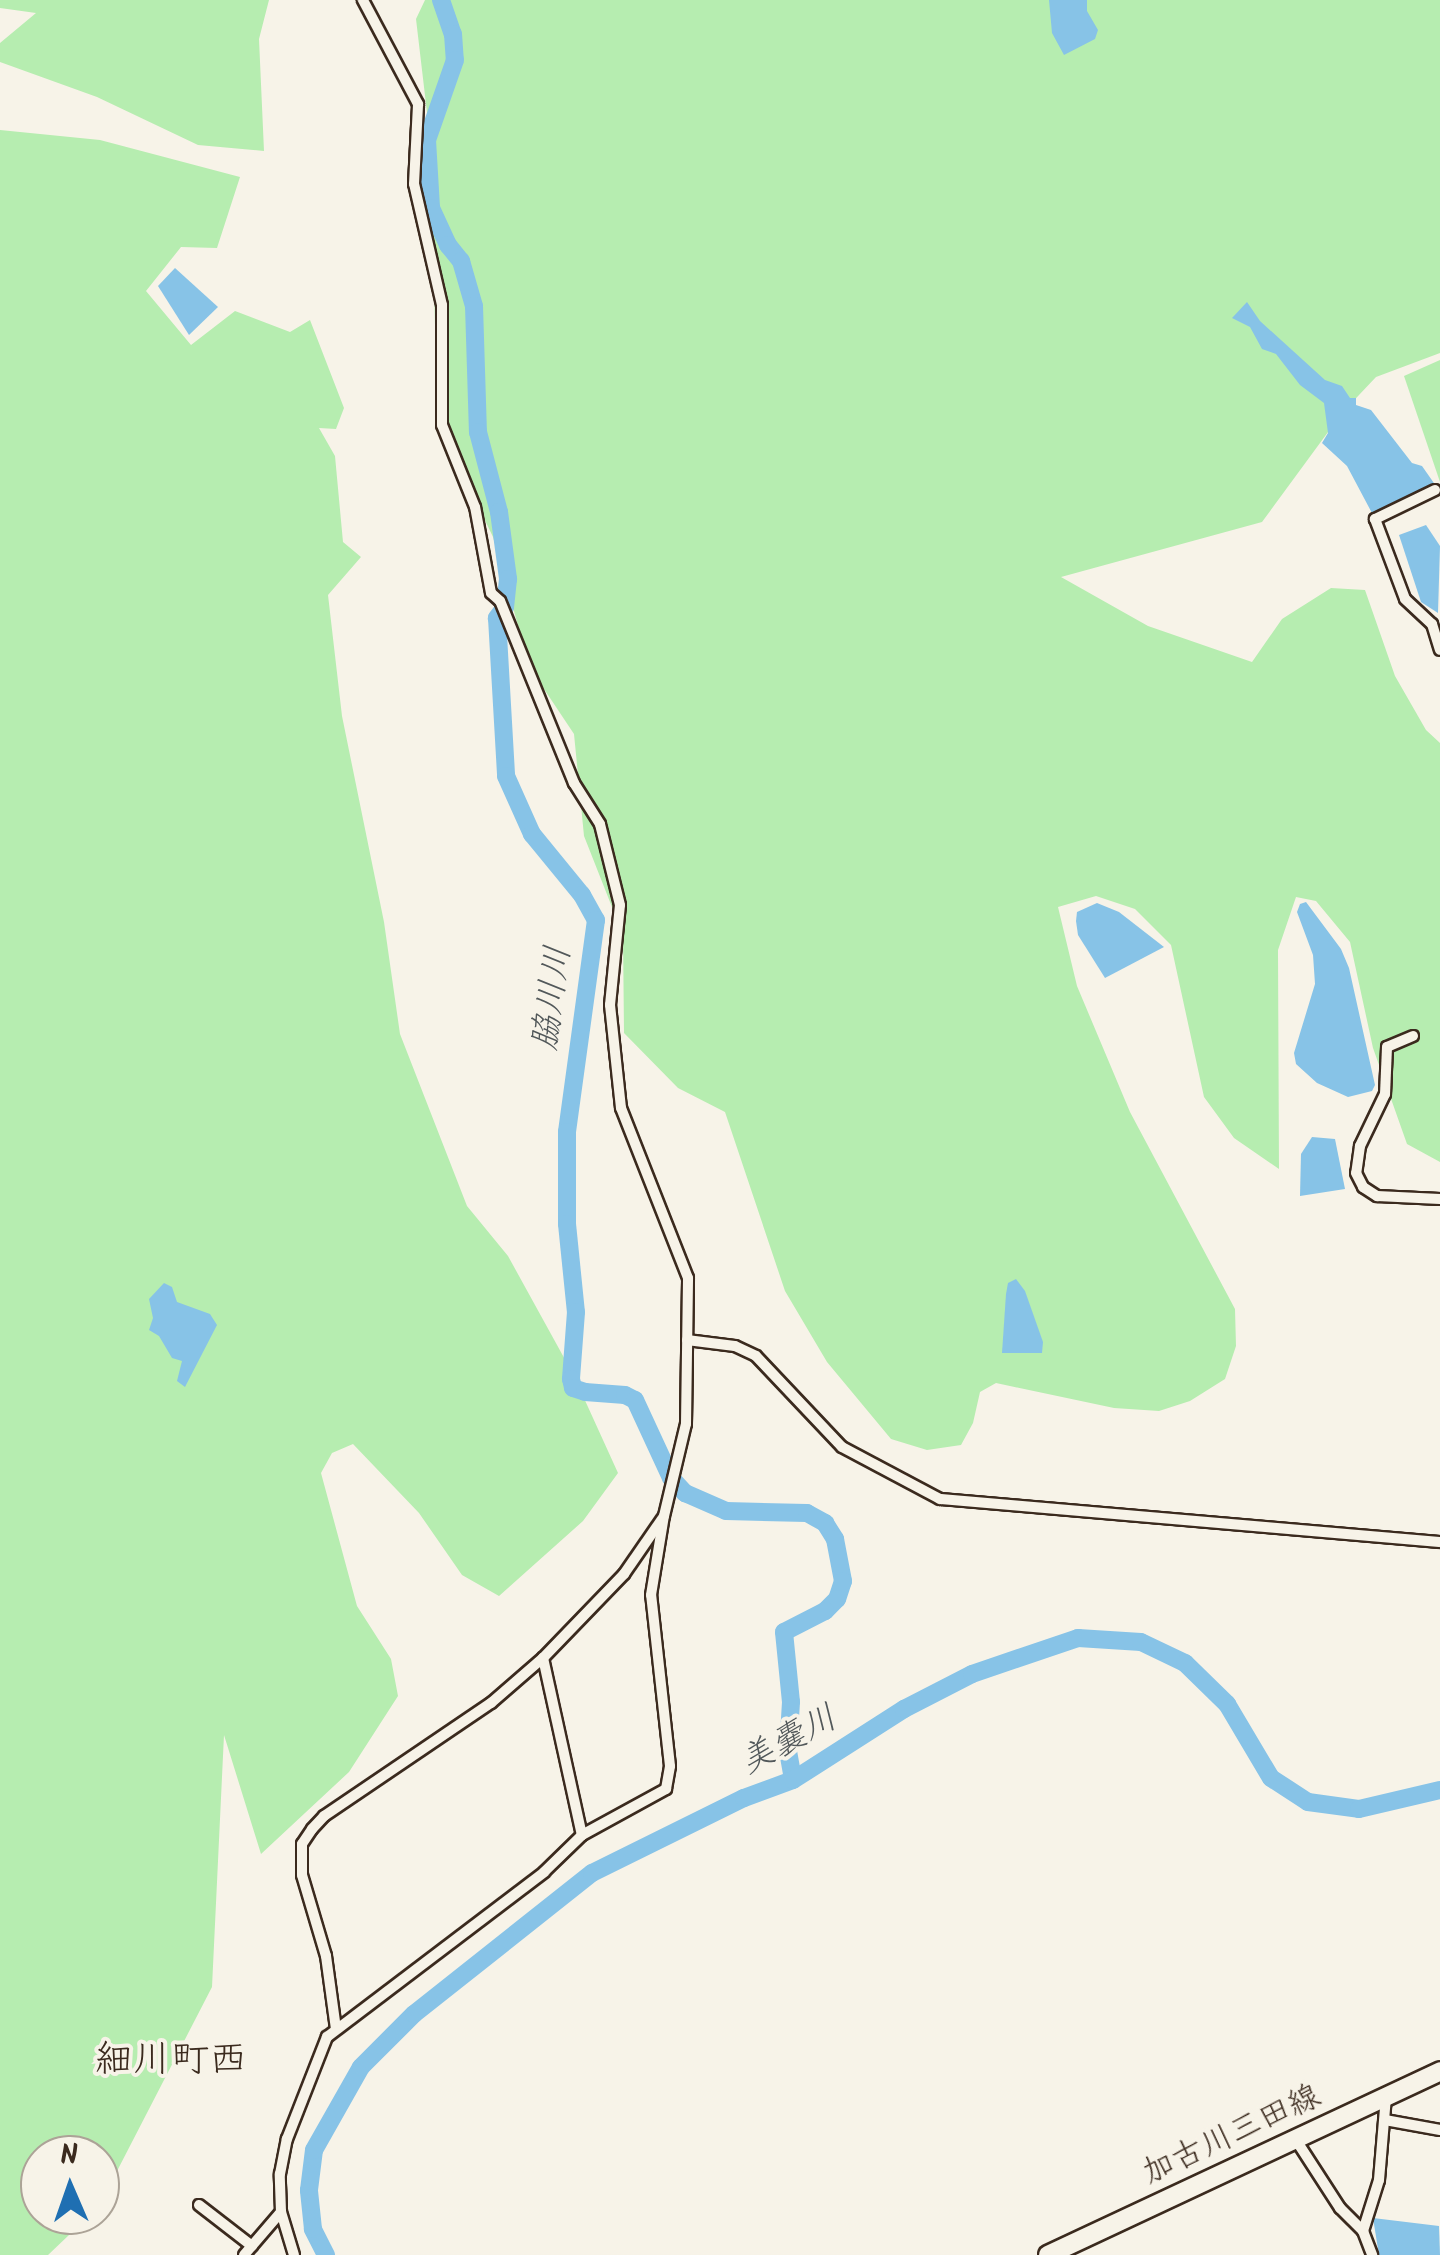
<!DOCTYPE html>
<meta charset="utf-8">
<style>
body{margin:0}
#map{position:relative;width:1440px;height:2255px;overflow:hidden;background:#f7f3e8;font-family:Kalam,"Klee One",sans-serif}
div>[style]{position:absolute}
.green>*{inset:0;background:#b6edb0}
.water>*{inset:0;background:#87c3e7}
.river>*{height:18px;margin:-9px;padding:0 9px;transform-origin:9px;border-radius:9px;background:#87c3e7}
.roads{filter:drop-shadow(2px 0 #3b2a1e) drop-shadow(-2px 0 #3b2a1e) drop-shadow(0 2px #3b2a1e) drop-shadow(0 -2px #3b2a1e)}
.street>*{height:10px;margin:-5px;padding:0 5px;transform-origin:5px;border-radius:5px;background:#f7f3e8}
.primary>*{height:18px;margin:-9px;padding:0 9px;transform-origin:9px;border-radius:9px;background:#f7f3e8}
span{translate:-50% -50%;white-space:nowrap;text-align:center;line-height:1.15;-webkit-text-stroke:8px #f7f3e8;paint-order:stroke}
.street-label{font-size:32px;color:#3b2a1e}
.water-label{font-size:35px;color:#52585a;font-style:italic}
.quarter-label{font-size:38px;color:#3b2a1e}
.north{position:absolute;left:20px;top:2135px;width:100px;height:100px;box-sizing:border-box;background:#f7f3e8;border:2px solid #aca397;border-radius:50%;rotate:358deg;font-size:28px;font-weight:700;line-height:40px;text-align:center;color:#3b2a1e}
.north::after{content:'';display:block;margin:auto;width:35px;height:45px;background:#1f6fb2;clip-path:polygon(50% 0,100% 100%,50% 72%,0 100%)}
</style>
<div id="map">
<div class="green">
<i style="clip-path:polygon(0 0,269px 0,259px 39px,264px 151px,198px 145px,97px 97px,0 62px,0 43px,36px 13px,0 8px)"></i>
<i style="clip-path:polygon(425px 0,1440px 0,1440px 353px,1376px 377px,1342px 413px,1262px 522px,1061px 577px,1148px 626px,1252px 662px,1282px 619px,1331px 588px,1365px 590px,1395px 676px,1426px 730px,1440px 743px,1440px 1162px,1407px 1144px,1373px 1048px,1350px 942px,1316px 901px,1296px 897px,1278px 950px,1279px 1169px,1234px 1138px,1204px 1097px,1171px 945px,1135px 909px,1096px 896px,1058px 907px,1077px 986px,1130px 1112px,1235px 1309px,1236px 1346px,1225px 1379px,1190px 1401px,1159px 1411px,1114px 1408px,996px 1383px,980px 1392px,973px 1423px,961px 1445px,927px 1450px,891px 1439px,827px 1362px,785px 1291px,725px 1112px,678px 1088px,624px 1033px,623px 935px,584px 836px,574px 734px,530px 668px,493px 537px,458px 464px,436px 363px,430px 138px,416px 19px)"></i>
<i style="clip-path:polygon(0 130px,100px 140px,240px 177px,217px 248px,181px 247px,146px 291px,191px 345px,235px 311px,290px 332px,310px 320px,344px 408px,336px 429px,319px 428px,335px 456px,343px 542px,361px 557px,328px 595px,342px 716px,384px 922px,400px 1034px,467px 1206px,508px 1256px,573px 1374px,618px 1473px,583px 1521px,499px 1596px,462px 1575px,419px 1513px,353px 1444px,332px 1453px,321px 1473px,357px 1606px,391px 1659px,398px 1696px,349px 1772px,261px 1854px,224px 1735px,212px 1987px,100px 2204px,100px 2155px,40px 2155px,40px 2215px,90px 2215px,48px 2255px,0 2255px)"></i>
<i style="clip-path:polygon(1440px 360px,1440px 482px,1404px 376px)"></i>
</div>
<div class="water">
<i style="clip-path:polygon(1049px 0,1087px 0,1087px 11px,1098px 30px,1095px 39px,1064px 55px,1052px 33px)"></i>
<i style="clip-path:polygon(175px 268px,218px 307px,189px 335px,158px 286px)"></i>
<i style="clip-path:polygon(1247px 302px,1260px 321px,1325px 380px,1342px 386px,1350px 398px,1356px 398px,1356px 405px,1371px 410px,1412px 463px,1422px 466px,1436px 486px,1373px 515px,1347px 466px,1322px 443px,1328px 433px,1324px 403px,1300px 385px,1276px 354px,1262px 349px,1250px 327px,1232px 318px)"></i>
<i style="clip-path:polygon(1426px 525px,1440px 546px,1438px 613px,1421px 602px,1399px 535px)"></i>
<i style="clip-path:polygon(1306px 902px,1341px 949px,1349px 968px,1375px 1085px,1372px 1091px,1348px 1097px,1317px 1083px,1296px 1064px,1294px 1053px,1315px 984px,1313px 955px,1297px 912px,1300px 904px)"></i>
<i style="clip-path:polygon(1097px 903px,1119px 912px,1164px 947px,1105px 978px,1078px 935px,1076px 921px,1077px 912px)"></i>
<i style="clip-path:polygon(1312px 1137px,1335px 1139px,1345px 1189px,1300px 1196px,1301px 1154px)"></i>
<i style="clip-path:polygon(1016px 1279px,1025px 1291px,1043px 1342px,1042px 1353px,1002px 1353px,1006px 1294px,1008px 1283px)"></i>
<i style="clip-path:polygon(164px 1283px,172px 1287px,177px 1302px,210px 1314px,217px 1325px,185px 1387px,177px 1381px,182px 1361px,172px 1358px,159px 1336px,149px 1330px,153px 1318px,149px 1299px)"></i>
<i style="clip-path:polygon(1373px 2218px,1439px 2226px,1440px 2255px,1379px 2255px)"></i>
</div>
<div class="river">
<i style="left:441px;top:0;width:36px;rotate:71deg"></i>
<i style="left:453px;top:34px;width:26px;rotate:86deg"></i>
<i style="left:455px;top:60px;width:85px;rotate:109.3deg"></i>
<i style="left:427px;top:140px;width:68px;rotate:86.6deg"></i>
<i style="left:431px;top:208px;width:41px;rotate:65.3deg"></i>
<i style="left:448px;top:245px;width:21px;rotate:51deg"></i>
<i style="left:461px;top:261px;width:47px;rotate:73.9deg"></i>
<i style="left:474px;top:306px;width:126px;rotate:88.2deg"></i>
<i style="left:478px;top:432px;width:83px;rotate:75.3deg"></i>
<i style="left:499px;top:512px;width:68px;rotate:82.3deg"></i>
<i style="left:508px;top:579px;width:28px;rotate:96deg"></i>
<i style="left:505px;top:607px;width:14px;rotate:126deg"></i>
<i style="left:497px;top:618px;width:158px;rotate:86.7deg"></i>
<i style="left:506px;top:776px;width:64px;rotate:65.9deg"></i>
<i style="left:532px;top:834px;width:79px;rotate:50.7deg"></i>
<i style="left:582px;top:895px;width:29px;rotate:61deg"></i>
<i style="left:596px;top:920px;width:214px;rotate:97.8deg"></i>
<i style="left:567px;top:1132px;width:92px;rotate:90deg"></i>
<i style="left:567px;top:1224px;width:88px;rotate:84.2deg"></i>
<i style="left:576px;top:1312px;width:67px;rotate:94.3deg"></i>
<i style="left:571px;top:1379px;width:9px;rotate:77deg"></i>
<i style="left:573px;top:1388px;width:13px;rotate:18deg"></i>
<i style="left:585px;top:1392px;width:40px;rotate:4.3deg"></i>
<i style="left:625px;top:1395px;width:11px;rotate:27deg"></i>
<i style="left:635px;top:1400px;width:86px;rotate:65.2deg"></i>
<i style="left:671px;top:1478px;width:21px;rotate:47deg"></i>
<i style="left:685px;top:1493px;width:45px;rotate:23.7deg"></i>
<i style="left:726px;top:1511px;width:81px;rotate:1.4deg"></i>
<i style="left:807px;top:1513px;width:21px;rotate:29deg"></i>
<i style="left:825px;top:1523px;width:19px;rotate:58deg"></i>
<i style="left:835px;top:1539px;width:43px;rotate:79.2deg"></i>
<i style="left:843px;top:1581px;width:19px;rotate:108deg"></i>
<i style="left:837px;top:1599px;width:17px;rotate:135deg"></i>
<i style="left:825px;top:1611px;width:46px;rotate:152.9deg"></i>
<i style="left:784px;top:1632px;width:70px;rotate:84.3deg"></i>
<i style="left:791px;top:1702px;width:49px;rotate:93.5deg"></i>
<i style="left:788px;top:1751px;width:29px;rotate:80deg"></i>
<i style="left:326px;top:2255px;width:29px;rotate:-117deg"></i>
<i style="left:313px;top:2229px;width:39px;rotate:-96deg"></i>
<i style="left:309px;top:2190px;width:40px;rotate:-82.9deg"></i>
<i style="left:314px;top:2150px;width:95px;rotate:-60.5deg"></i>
<i style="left:361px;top:2067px;width:75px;rotate:-45deg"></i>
<i style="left:414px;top:2014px;width:227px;rotate:-38.4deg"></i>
<i style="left:592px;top:1873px;width:169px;rotate:-26.3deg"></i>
<i style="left:744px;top:1798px;width:52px;rotate:-20.2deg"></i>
<i style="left:793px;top:1780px;width:132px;rotate:-32.6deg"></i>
<i style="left:904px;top:1709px;width:76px;rotate:-27.2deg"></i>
<i style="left:972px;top:1674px;width:112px;rotate:-18.8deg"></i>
<i style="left:1078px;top:1638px;width:63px;rotate:3.6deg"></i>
<i style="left:1141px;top:1642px;width:49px;rotate:25.5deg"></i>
<i style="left:1185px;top:1663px;width:59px;rotate:44.3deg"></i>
<i style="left:1227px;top:1704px;width:86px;rotate:59.3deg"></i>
<i style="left:1271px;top:1778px;width:44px;rotate:33deg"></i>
<i style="left:1308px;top:1802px;width:51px;rotate:7.8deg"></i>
<i style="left:1359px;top:1809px;width:83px;rotate:-13.2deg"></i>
</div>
<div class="roads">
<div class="street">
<i style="left:1435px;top:490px;width:67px;rotate:154.2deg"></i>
<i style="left:1375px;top:519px;width:85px;rotate:69.4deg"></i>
<i style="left:1405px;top:599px;width:37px;rotate:43deg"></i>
<i style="left:1432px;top:624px;width:27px;rotate:73deg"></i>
<i style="left:1413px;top:1036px;width:28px;rotate:157deg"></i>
<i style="left:1387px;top:1047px;width:47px;rotate:92.4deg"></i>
<i style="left:1385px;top:1094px;width:58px;rotate:115.7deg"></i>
<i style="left:1360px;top:1146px;width:27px;rotate:98deg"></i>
<i style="left:1356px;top:1173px;width:16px;rotate:63deg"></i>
<i style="left:1363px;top:1187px;width:17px;rotate:33deg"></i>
<i style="left:1377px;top:1196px;width:63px;rotate:2.7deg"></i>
<i style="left:687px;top:1340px;width:48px;rotate:7.1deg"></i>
<i style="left:735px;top:1346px;width:23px;rotate:25deg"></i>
<i style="left:756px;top:1356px;width:125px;rotate:46.6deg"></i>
<i style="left:842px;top:1447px;width:111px;rotate:28deg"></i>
<i style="left:940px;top:1499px;width:502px;rotate:4.92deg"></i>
<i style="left:543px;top:1658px;width:181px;rotate:77.6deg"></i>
<i style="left:336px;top:2029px;width:74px;rotate:-97.8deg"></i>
<i style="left:326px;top:1956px;width:84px;rotate:-106.5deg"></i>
<i style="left:302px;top:1875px;width:31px;rotate:-90deg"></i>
<i style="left:302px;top:1844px;width:18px;rotate:-56deg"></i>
<i style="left:312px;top:1829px;width:18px;rotate:-47deg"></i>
<i style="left:324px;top:1816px;width:202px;rotate:-34.1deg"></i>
<i style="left:491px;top:1703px;width:69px;rotate:-40.9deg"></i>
<i style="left:543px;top:1658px;width:117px;rotate:-46deg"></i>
<i style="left:624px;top:1574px;width:67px;rotate:-55.4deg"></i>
<i style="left:1385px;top:2120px;width:56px;rotate:10.3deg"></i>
<i style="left:1296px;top:2140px;width:81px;rotate:57.1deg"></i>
<i style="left:1340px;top:2208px;width:33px;rotate:45deg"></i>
<i style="left:1363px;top:2231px;width:26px;rotate:69deg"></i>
<i style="left:199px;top:2205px;width:67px;rotate:37.7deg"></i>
<i style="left:1363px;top:2231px;width:53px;rotate:-72.6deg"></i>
<i style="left:1379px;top:2180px;width:83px;rotate:-85.2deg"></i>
<i style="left:244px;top:2255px;width:57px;rotate:-49.3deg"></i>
<i style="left:294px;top:2255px;width:45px;rotate:-106.8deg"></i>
<i style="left:281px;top:2212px;width:38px;rotate:-92deg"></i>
<i style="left:280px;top:2174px;width:36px;rotate:-79deg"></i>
<i style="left:287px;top:2139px;width:110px;rotate:-68.6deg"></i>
<i style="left:327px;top:2037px;width:273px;rotate:-37.2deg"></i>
<i style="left:544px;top:1872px;width:53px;rotate:-44.2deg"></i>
<i style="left:582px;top:1835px;width:96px;rotate:-28.7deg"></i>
<i style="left:666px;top:1789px;width:23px;rotate:-80deg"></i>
<i style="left:670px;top:1766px;width:172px;rotate:-96.3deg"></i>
<i style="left:651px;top:1595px;width:80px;rotate:-80.7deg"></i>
<i style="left:664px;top:1516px;width:95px;rotate:-76.6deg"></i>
<i style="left:686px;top:1424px;width:146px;rotate:-89.2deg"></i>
<i style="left:688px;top:1278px;width:183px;rotate:-111.5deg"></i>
<i style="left:621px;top:1108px;width:104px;rotate:-96.1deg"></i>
<i style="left:610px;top:1005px;width:100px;rotate:-84.3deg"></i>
<i style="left:620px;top:905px;width:83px;rotate:-103.9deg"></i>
<i style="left:600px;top:824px;width:49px;rotate:-122.4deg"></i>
<i style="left:574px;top:783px;width:196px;rotate:-112.1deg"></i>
<i style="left:500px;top:601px;width:12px;rotate:-138deg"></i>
<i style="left:491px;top:593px;width:87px;rotate:-100.5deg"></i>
<i style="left:475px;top:507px;width:88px;rotate:-111.9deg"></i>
<i style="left:442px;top:425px;width:120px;rotate:-90deg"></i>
<i style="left:442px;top:305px;width:124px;rotate:-103deg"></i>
<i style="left:414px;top:184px;width:80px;rotate:-87.1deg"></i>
<i style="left:418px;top:104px;width:118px;rotate:-117.9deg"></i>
</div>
<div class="primary">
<i style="left:1048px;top:2255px;width:433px;rotate:-25.1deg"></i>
</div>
</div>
<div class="street-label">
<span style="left:1232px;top:2136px;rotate:-25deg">加古川三田線</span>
</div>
<div class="water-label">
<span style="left:553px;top:998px;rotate:-82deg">脇川川</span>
<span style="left:789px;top:1741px;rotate:-28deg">美嚢川</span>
</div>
<div class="quarter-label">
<span style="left:171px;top:2062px">細川町西</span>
</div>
<div class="north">N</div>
</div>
